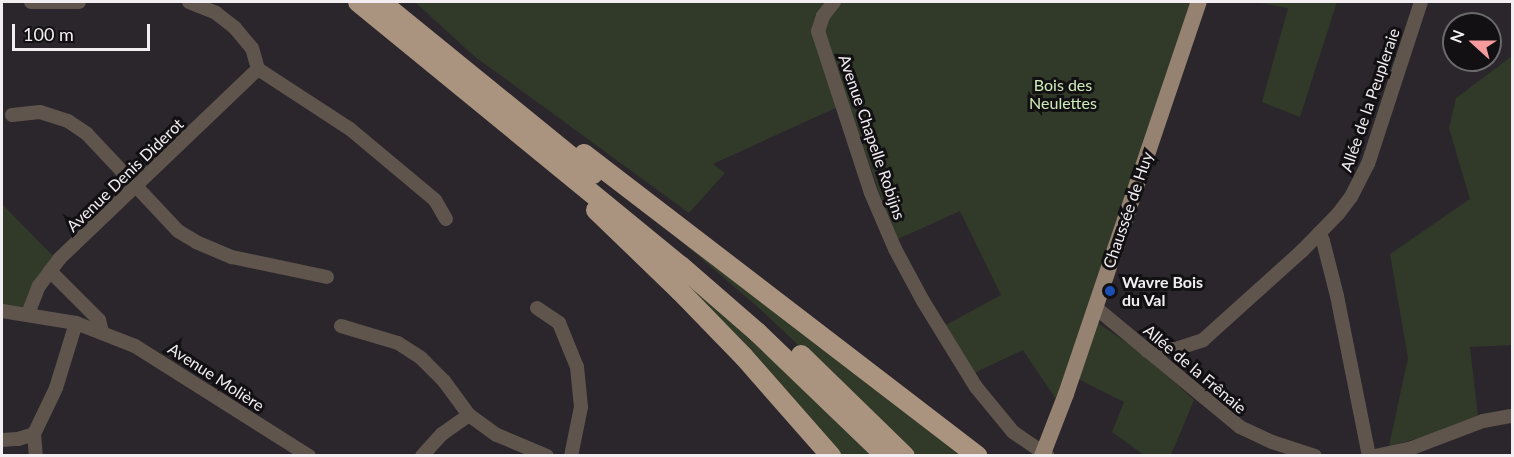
<!DOCTYPE html>
<meta charset="utf-8">
<style>
body{margin:0}
#map{position:relative;width:1514px;height:457px;overflow:hidden;background:#2a262c;font-family:Lato,sans-serif}
div>[style]{position:absolute}
.green>*{inset:0;background:#313a29}
.minor>*{height:14px;margin:-7px;padding:0 7px;transform-origin:7px;border-radius:7px;background:#5f554d}
.major>*{height:16px;margin:-8px;padding:0 8px;transform-origin:8px;border-radius:8px;background:#968271}
.highway>*{height:20px;margin:-10px;padding:0 10px;transform-origin:10px;border-radius:10px;background:#ab947f}
.dots>*{width:16px;height:16px;translate:-50% -50%;box-sizing:border-box;border:3px solid #121012;border-radius:50%}
span{translate:-50% -50%;white-space:nowrap;text-align:center;line-height:1.15;-webkit-text-stroke:6px #121012;paint-order:stroke}
.park-label{font-size:16px;color:#d0ebba}
.street-label{font-size:16px;color:#f2eef2}
.poi-label{font-size:16px;color:#f2eef2;font-weight:700}
.left{translate:0 -50%;text-align:left}
.frame{position:absolute;inset:0;border:3px solid #f2eef2;pointer-events:none}
.north{position:absolute;left:1442px;top:12px;width:60px;height:60px;box-sizing:border-box;background:#121012;border:2px solid #6c696c;border-radius:50%;rotate:291deg;font-size:16px;font-weight:700;line-height:24px;text-align:center;color:#f2eef2}
.north::after{content:'';display:block;margin:auto;width:21px;height:27px;background:#f59b9d;clip-path:polygon(50% 0,100% 100%,50% 72%,0 100%)}
.scale{position:absolute;left:12px;top:24px;width:138px;height:27px;box-sizing:border-box;border:3px solid #f2eef2;border-top:0;padding-left:8px;font-size:18px;line-height:21px;white-space:nowrap;color:#f2eef2;-webkit-text-stroke:4px #121012;paint-order:stroke}
</style>
<div id="map">
<div class="green">
<i style="clip-path:polygon(415px 2px,1192px 2px,1056px 399px,1023px 350px,970px 375px,942px 327px,1001px 295px,960px 211px,896px 240px,817px 15px,840px 106px,713px 164px,725px 173px,689px 213px,474px 56px)"></i>
<i style="clip-path:polygon(1255px 2px,1337px 2px,1300px 117px,1262px 102px,1288px 8px)"></i>
<i style="clip-path:polygon(1512px 56px,1512px 345px,1470px 347px,1478px 416px,1434px 434px,1389px 446px,1408px 358px,1390px 254px,1470px 199px,1449px 128px,1456px 98px)"></i>
<i style="clip-path:polygon(605px 176px,969px 455px,914px 455px,759px 308px)"></i>
<i style="clip-path:polygon(2px 204px,55px 258px,34px 284px,23px 310px,2px 307px)"></i>
<i style="clip-path:polygon(646px 250px,700px 292px,876px 455px,838px 455px)"></i>
<i style="clip-path:polygon(1098px 323px,1142px 353px,1194px 400px,1171px 455px,1144px 455px,1112px 432px,1124px 402px,1078px 379px)"></i>
</div>
<div class="minor">
<i style="left:31px;top:2px;width:48px"></i>
<i style="left:189px;top:2px;width:29px;rotate:22deg"></i>
<i style="left:216px;top:13px;width:24px;rotate:38deg"></i>
<i style="left:235px;top:28px;width:26px;rotate:50deg"></i>
<i style="left:252px;top:48px;width:22px;rotate:74deg"></i>
<i style="left:834px;top:2px;width:18px;rotate:128deg"></i>
<i style="left:823px;top:16px;width:16px;rotate:108deg"></i>
<i style="left:818px;top:31px;width:170px;rotate:71.9deg"></i>
<i style="left:871px;top:193px;width:61px;rotate:66.8deg"></i>
<i style="left:895px;top:249px;width:59px;rotate:61.7deg"></i>
<i style="left:923px;top:301px;width:101px;rotate:58.4deg"></i>
<i style="left:976px;top:387px;width:58px;rotate:50.6deg"></i>
<i style="left:1013px;top:432px;width:42px;rotate:34.4deg"></i>
<i style="left:258px;top:69px;width:110px;rotate:33.1deg"></i>
<i style="left:350px;top:129px;width:111px;rotate:39.9deg"></i>
<i style="left:435px;top:200px;width:22px;rotate:60deg"></i>
<i style="left:12px;top:115px;width:28px;rotate:-6deg"></i>
<i style="left:40px;top:112px;width:29px;rotate:18deg"></i>
<i style="left:68px;top:121px;width:23px;rotate:34deg"></i>
<i style="left:87px;top:134px;width:133px;rotate:46.8deg"></i>
<i style="left:178px;top:231px;width:21px;rotate:31deg"></i>
<i style="left:196px;top:242px;width:39px;rotate:23deg"></i>
<i style="left:232px;top:257px;width:97px;rotate:11.9deg"></i>
<i style="left:1319px;top:233px;width:9px;rotate:63deg"></i>
<i style="left:1323px;top:241px;width:57px;rotate:75.7deg"></i>
<i style="left:1337px;top:296px;width:163px;rotate:78.7deg"></i>
<i style="left:50px;top:271px;width:69px;rotate:45deg"></i>
<i style="left:99px;top:320px;width:12px;rotate:76deg"></i>
<i style="left:1095px;top:307px;width:188px;rotate:39.6deg"></i>
<i style="left:1240px;top:427px;width:35px;rotate:25deg"></i>
<i style="left:1272px;top:442px;width:45px;rotate:18deg"></i>
<i style="left:537px;top:308px;width:27px;rotate:34deg"></i>
<i style="left:559px;top:323px;width:48px;rotate:67.8deg"></i>
<i style="left:577px;top:367px;width:40px;rotate:84.3deg"></i>
<i style="left:581px;top:407px;width:50px;rotate:101.5deg"></i>
<i style="left:2px;top:311px;width:75px;rotate:9.2deg"></i>
<i style="left:76px;top:323px;width:63px;rotate:21.3deg"></i>
<i style="left:135px;top:346px;width:206px;rotate:32.3deg"></i>
<i style="left:28px;top:314px;width:30px;rotate:-69deg"></i>
<i style="left:39px;top:286px;width:34px;rotate:-53deg"></i>
<i style="left:59px;top:259px;width:275px;rotate:-43.7deg"></i>
<i style="left:341px;top:326px;width:59px;rotate:16.6deg"></i>
<i style="left:398px;top:343px;width:27px;rotate:33deg"></i>
<i style="left:421px;top:358px;width:33px;rotate:45deg"></i>
<i style="left:444px;top:381px;width:42px;rotate:53.7deg"></i>
<i style="left:1147px;top:351px;width:32px;rotate:-5deg"></i>
<i style="left:1179px;top:348px;width:25px;rotate:-18deg"></i>
<i style="left:1203px;top:340px;width:133px;rotate:-42deg"></i>
<i style="left:1302px;top:251px;width:52px;rotate:-45.8deg"></i>
<i style="left:1338px;top:214px;width:21px;rotate:-53deg"></i>
<i style="left:1351px;top:197px;width:37px;rotate:-63deg"></i>
<i style="left:1368px;top:164px;width:170px;rotate:-71.9deg"></i>
<i style="left:34px;top:434px;width:22px;rotate:85deg"></i>
<i style="left:2px;top:440px;width:16px;rotate:-4deg"></i>
<i style="left:18px;top:439px;width:17px;rotate:-17deg"></i>
<i style="left:34px;top:434px;width:51px;rotate:-64.4deg"></i>
<i style="left:56px;top:388px;width:68px;rotate:-72.9deg"></i>
<i style="left:422px;top:456px;width:30px;rotate:-48deg"></i>
<i style="left:442px;top:434px;width:33px;rotate:-35deg"></i>
<i style="left:469px;top:415px;width:34px;rotate:36deg"></i>
<i style="left:497px;top:435px;width:54px;rotate:22.8deg"></i>
<i style="left:1375px;top:456px;width:38px;rotate:-12deg"></i>
<i style="left:1412px;top:448px;width:76px;rotate:-20.8deg"></i>
<i style="left:1483px;top:421px;width:29px;rotate:-10deg"></i>
</div>
<div class="major">
<i style="left:1042px;top:456px;width:66px;rotate:-68.8deg"></i>
<i style="left:1066px;top:394px;width:414px;rotate:-71.3deg"></i>
</div>
<div class="highway">
<i style="left:358px;top:2px;width:417px;rotate:39.3deg"></i>
<i style="left:681px;top:266px;width:101px;rotate:41deg"></i>
<i style="left:757px;top:332px;width:179px;rotate:43.9deg"></i>
<i style="left:381px;top:2px;width:273px;rotate:39.1deg"></i>
<i style="left:584px;top:154px;width:496px;rotate:37.5deg"></i>
<i style="left:596px;top:210px;width:117px;rotate:44deg"></i>
<i style="left:680px;top:291px;width:92px;rotate:45.9deg"></i>
<i style="left:744px;top:357px;width:132px;rotate:48.7deg"></i>
<i style="left:801px;top:355px;width:145px;rotate:44.2deg"></i>
</div>
<div class="dots">
<i style="left:1110px;top:291px;background:#1a4fb4"></i>
</div>
<div class="park-label">
<span style="left:1063px;top:94px">Bois des<br>Neulettes</span>
</div>
<div class="street-label">
<span style="left:1370px;top:100px;rotate:-71deg">Allée de la Peupleraie</span>
<span style="left:872px;top:137px;rotate:71deg">Avenue Chapelle Robijns</span>
<span style="left:125px;top:175px;rotate:-44deg">Avenue Denis Diderot</span>
<span style="left:1128px;top:210px;rotate:-71deg">Chaussée de Huy</span>
<span style="left:1195px;top:369px;rotate:40deg">Allée de la Frênaie</span>
<span style="left:216px;top:377px;rotate:33deg">Avenue Molière</span>
</div>
<div class="poi-label">
<span class="left" style="left:1122px;top:291px">Wavre Bois<br>du Val</span>
</div>
<div class="frame"></div>
<div class="north">N</div>
<div class="scale">100 m</div>
</div>
